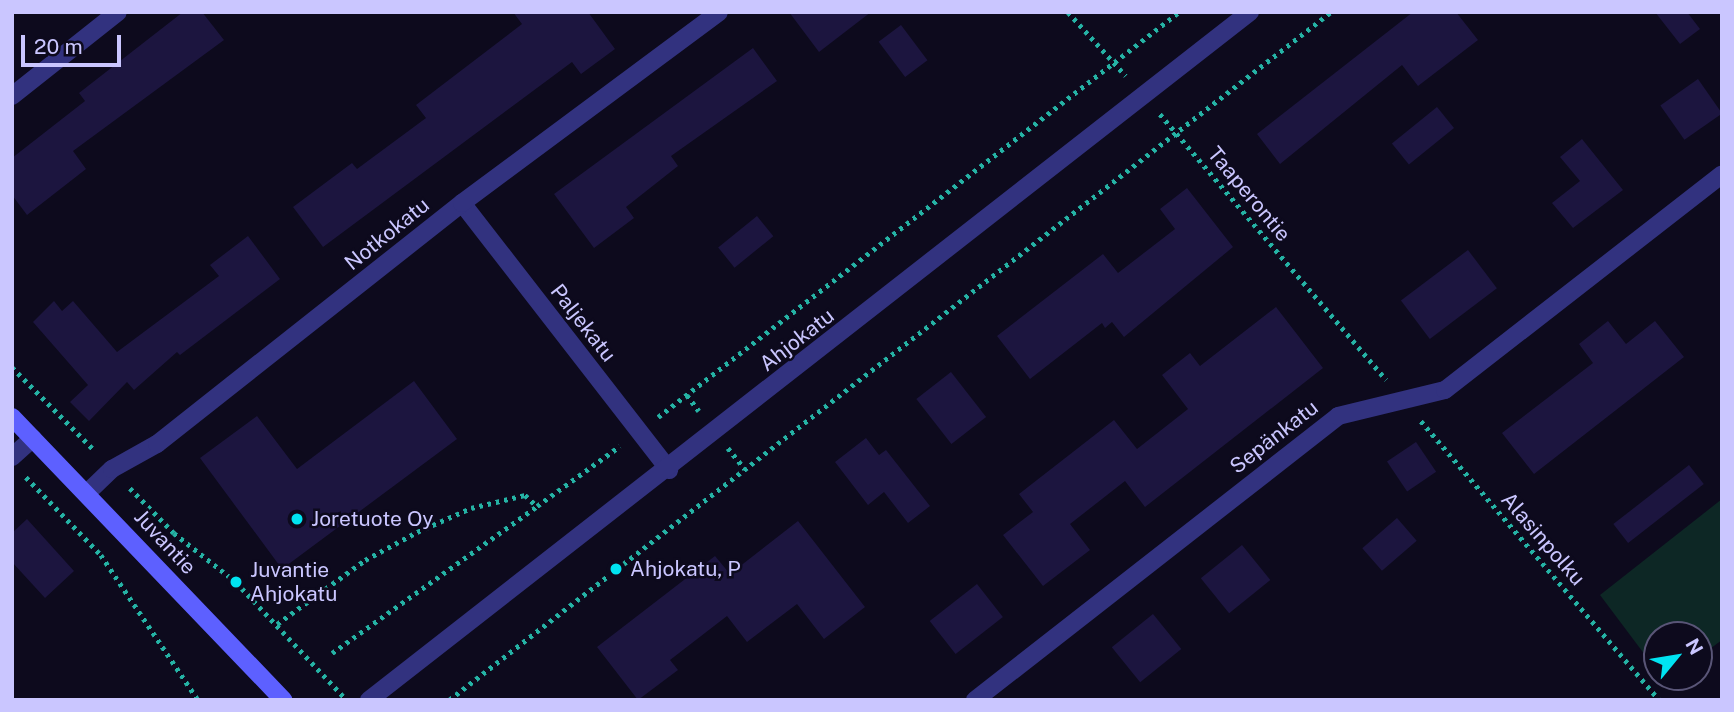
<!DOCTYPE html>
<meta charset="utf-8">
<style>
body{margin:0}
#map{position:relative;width:1734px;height:712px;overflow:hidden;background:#0d0a1d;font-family:"Public Sans",sans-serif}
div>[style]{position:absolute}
.green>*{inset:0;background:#0d2725}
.building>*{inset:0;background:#1c153f;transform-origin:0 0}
.path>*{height:4.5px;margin-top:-2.25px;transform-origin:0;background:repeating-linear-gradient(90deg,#25b3a5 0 3.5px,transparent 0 8.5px)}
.minor>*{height:18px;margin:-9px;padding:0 9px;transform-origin:9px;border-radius:9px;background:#32327f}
.secondary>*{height:18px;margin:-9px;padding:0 9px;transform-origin:9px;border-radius:9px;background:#5d60ff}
.dots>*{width:19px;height:19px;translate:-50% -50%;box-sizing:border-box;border:4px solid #0d0a1d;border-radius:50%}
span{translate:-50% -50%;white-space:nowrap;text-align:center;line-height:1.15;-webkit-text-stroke:5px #0d0a1d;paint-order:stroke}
.street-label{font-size:21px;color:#cac6ff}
.poi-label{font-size:21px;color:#cac6ff}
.left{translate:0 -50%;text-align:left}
.frame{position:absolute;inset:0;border:14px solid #cac6ff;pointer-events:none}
.north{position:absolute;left:1643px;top:621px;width:70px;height:70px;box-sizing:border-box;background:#0d0a1d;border:2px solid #595577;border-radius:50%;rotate:60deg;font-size:19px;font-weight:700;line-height:28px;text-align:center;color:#cac6ff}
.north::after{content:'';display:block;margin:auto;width:24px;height:32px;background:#00e3f1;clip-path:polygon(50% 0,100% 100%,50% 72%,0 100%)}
.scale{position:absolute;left:21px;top:35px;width:100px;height:32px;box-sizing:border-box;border:4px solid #cac6ff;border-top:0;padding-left:9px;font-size:21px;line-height:24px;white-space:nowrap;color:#cac6ff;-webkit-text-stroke:5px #0d0a1d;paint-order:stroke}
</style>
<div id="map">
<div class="green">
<i style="clip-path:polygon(1722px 499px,1722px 640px,1699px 657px,1699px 635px,1657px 635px,1657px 671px,1600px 595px)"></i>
</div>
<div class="building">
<i style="clip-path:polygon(183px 12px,202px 12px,224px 40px,73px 151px,86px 169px,27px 215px,12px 195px,12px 158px,85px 101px,79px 93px)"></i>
<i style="clip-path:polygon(513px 12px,588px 12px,615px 49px,581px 74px,572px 62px,323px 247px,293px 207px,352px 163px,357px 169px,426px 118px,416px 105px,522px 24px)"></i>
<i style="clip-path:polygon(789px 12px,871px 12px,819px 52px)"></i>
<i style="clip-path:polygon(1413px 12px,1456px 12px,1478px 40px,1418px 86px,1402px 65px,1280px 164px,1257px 134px)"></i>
<i style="clip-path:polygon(1655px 12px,1687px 12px,1700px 29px,1680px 44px)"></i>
<i style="left:901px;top:25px;width:44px;height:28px;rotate:53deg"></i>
<i style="clip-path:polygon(753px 48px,777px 81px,671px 156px,678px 166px,626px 207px,634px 218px,594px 248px,554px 194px)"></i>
<i style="left:1698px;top:79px;width:42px;height:46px;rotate:55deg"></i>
<i style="left:1437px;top:107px;width:27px;height:58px;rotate:51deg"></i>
<i style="clip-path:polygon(1582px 139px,1623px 190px,1573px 228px,1552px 203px,1580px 181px,1560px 157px)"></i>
<i style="clip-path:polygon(1187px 188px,1233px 247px,1124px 337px,1112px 322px,1105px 328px,1102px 323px,1030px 379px,997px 336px,1103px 254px,1118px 273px,1175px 229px,1160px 209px)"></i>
<i style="left:757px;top:216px;width:26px;height:50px;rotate:51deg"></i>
<i style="clip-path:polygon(248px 236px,280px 279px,180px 355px,177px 352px,134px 390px,127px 382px,89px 421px,70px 402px,88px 385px,33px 322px,54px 301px,62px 311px,73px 301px,117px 352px,219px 276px,210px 265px)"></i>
<i style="left:1468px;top:250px;width:48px;height:84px;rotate:53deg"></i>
<i style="clip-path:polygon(1276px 307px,1323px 368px,1145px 507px,1125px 481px,1070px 524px,1090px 550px,1043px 586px,1003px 535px,1033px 512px,1019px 494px,1114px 420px,1137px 449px,1188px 409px,1162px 375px,1190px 353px,1200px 366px)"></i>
<i style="clip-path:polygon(1608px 321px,1626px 344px,1655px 321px,1684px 357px,1534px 474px,1502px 433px,1593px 363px,1579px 344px)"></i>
<i style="left:951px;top:372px;width:57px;height:44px;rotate:52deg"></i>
<i style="clip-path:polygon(414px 381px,457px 439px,282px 569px,200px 458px,257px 416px,297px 469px)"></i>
<i style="clip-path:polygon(866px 438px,879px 455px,886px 450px,930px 506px,908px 523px,884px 492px,868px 505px,835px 462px)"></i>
<i style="left:1416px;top:442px;width:36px;height:35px;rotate:56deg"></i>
<i style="left:1689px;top:465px;width:24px;height:96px;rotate:52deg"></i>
<i style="left:1397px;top:518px;width:30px;height:46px;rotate:49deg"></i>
<i style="clip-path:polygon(27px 519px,74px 571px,45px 598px,12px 562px,12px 533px)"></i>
<i style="clip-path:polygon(798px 521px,865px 607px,824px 639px,797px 604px,747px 642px,727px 616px,670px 660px,678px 670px,638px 700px,597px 647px,715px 556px,730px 574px)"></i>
<i style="left:1242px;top:545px;width:45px;height:53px;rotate:51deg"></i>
<i style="left:977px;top:584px;width:42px;height:60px;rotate:52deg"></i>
<i style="left:1153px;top:614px;width:45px;height:53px;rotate:51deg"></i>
</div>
<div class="path">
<i style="left:1068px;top:12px;width:86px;rotate:47.8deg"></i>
<i style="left:1160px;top:114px;width:349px;rotate:49.6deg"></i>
<i style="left:12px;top:367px;width:118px;rotate:45.3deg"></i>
<i style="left:687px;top:395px;width:20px;rotate:53deg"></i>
<i style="left:658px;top:417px;width:660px;rotate:-37.86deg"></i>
<i style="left:1421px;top:421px;width:367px;rotate:49.5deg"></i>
<i style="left:728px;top:448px;width:27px;rotate:51deg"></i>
<i style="left:26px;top:477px;width:108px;rotate:46.1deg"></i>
<i style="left:101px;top:555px;width:174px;rotate:56.2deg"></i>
<i style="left:130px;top:488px;width:63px;rotate:45.6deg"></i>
<i style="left:174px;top:533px;width:79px;rotate:38.3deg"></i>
<i style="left:236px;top:582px;width:158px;rotate:46.8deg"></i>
<i style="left:277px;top:624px;width:109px;rotate:-36deg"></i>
<i style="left:365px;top:560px;width:59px;rotate:-28.3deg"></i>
<i style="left:417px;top:532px;width:59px;rotate:-24deg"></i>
<i style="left:471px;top:508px;width:56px;rotate:-13.5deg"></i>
<i style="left:525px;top:495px;width:16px;rotate:43deg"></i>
<i style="left:537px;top:506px;width:102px;rotate:-35.9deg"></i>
<i style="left:332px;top:653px;width:252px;rotate:-35.6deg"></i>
<i style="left:449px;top:700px;width:1119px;rotate:-37.96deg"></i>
</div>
<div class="minor">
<i style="left:12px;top:96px;width:135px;rotate:-38.4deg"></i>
<i style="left:462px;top:203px;width:338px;rotate:52.2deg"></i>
<i style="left:12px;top:457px;width:28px;rotate:-42deg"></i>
<i style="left:87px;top:493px;width:35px;rotate:-44deg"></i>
<i style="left:112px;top:469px;width:51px;rotate:-29.1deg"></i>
<i style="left:157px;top:444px;width:389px;rotate:-38.3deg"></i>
<i style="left:462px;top:203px;width:320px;rotate:-36.6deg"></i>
<i style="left:369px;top:700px;width:1118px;rotate:-37.99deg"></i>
<i style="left:975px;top:700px;width:461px;rotate:-38deg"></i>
<i style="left:1338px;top:416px;width:110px;rotate:-13.7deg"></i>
<i style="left:1445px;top:390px;width:351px;rotate:-37.9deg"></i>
</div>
<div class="secondary">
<i style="left:12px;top:417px;width:392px;rotate:46.2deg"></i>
</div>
<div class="dots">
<i style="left:297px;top:519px;background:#00e3f1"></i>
<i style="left:616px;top:569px;background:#00e3f1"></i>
<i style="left:236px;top:582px;background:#00e3f1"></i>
</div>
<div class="street-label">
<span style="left:1249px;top:194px;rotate:50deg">Taaperontie</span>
<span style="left:387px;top:234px;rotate:-39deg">Notkokatu</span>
<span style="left:583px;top:323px;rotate:52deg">Paljekatu</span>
<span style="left:797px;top:340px;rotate:-38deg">Ahjokatu</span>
<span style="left:1274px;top:437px;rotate:-38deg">Sepänkatu</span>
<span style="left:1543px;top:539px;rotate:49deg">Alasinpolku</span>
<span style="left:165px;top:542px;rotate:47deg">Juvantie</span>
</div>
<div class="poi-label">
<span class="left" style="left:311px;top:519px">Joretuote Oy</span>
<span class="left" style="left:630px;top:569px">Ahjokatu, P</span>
<span class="left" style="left:250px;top:582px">Juvantie<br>Ahjokatu</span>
</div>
<div class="frame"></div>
<div class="north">N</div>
<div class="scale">20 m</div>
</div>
